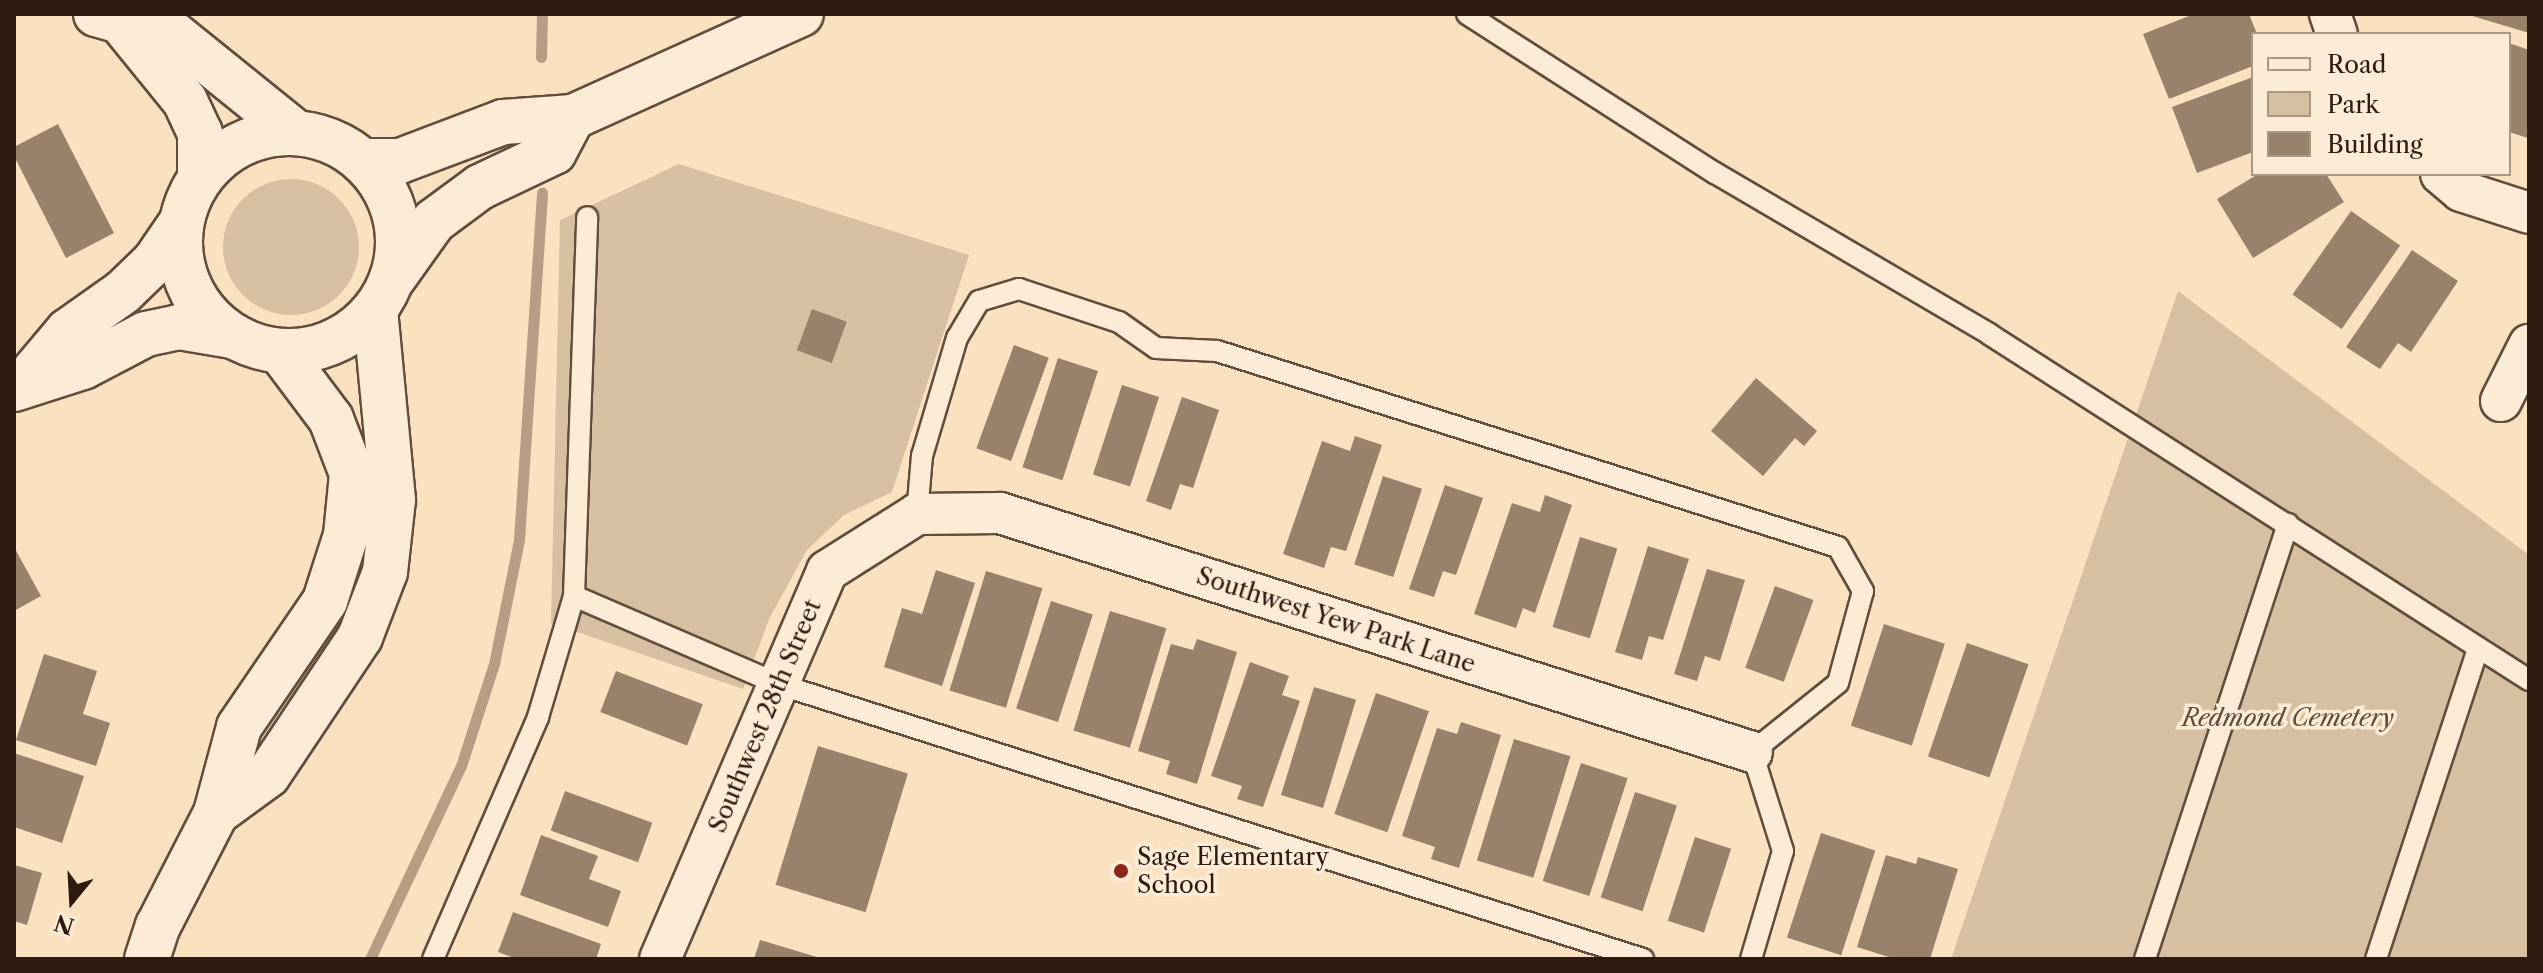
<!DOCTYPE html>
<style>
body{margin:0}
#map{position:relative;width:2543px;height:973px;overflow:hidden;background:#fae2c0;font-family:"Libre Caslon Text",serif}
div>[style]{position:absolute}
.green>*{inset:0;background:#d7c0a2}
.round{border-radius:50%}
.stream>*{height:11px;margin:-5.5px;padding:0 5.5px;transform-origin:5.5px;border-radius:5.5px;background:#b59e84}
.building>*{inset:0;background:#98826c;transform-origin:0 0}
.roads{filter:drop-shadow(2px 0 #614c3d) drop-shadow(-2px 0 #614c3d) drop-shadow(0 2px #614c3d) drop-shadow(0 -2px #614c3d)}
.lane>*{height:20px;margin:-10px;padding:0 10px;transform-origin:10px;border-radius:10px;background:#fcecd6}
.street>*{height:40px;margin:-20px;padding:0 20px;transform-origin:20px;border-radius:20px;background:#fcecd6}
.secondary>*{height:44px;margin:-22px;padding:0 22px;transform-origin:22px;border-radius:22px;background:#fcecd6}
.secondary>.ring{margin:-22px;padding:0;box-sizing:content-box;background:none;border:44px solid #fcecd6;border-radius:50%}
.dots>*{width:22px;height:22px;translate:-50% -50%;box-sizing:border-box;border:4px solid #fcecd6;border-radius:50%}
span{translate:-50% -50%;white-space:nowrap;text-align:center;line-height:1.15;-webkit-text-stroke:7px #fcecd6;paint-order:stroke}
.street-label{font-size:24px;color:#2e1a11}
.park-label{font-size:24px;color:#614c3c;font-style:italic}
.poi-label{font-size:24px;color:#2e1a11}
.left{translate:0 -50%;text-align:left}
.frame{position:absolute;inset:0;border:16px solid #2e1a11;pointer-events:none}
.legend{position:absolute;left:2251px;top:32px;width:260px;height:144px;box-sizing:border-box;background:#fcecd6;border:2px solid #aa9887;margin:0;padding:10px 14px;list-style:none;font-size:24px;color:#2e1a11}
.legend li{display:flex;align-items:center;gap:16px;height:40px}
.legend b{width:40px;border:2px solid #aa9887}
.north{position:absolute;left:32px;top:861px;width:80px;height:80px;-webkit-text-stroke:6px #fcecd6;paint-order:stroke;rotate:198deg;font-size:22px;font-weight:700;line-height:32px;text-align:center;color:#2e1a11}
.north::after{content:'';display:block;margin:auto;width:28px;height:36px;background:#2e1a11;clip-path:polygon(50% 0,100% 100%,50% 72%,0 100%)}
</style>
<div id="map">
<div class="green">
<i style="clip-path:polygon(679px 164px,969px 255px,892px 492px,844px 515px,807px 550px,769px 619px,743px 689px,551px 623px,560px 220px)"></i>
<i class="round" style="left:223px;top:179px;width:136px;height:136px"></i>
<i style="clip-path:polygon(2178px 291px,2529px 555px,2529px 959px,1951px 959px)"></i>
</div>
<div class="stream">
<i style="left:541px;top:57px;width:43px;rotate:-88.7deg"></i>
<i style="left:370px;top:959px;width:213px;rotate:-64.8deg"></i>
<i style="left:461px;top:766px;width:107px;rotate:-72.1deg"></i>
<i style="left:494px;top:664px;width:126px;rotate:-78.6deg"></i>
<i style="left:519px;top:540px;width:348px;rotate:-86.2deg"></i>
</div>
<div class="building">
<i style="clip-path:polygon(2194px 14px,2249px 14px,2257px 34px,2253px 34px,2253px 66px,2169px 99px,2143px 34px)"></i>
<i style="clip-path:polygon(2470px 14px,2529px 14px,2529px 33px,2469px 15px)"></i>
<i style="clip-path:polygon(2509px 43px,2529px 50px,2528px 138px,2509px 132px)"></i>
<i style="clip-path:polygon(2253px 77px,2253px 152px,2197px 173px,2172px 107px)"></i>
<i style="clip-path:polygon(58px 124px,114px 233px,66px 258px,14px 156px,14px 147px)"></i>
<i style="clip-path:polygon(2258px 174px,2326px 174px,2344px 202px,2253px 258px,2217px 199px)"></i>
<i style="left:2351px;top:211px;width:60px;height:102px;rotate:35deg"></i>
<i style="clip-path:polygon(2412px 250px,2458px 281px,2411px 352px,2398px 343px,2380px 369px,2346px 347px)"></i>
<i style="left:812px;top:309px;width:37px;height:44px;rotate:20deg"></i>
<i style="left:1014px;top:345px;width:37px;height:110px;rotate:20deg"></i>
<i style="left:1058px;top:358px;width:42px;height:115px;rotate:18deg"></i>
<i style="clip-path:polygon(1756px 378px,1817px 431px,1804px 446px,1795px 438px,1763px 476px,1711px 431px)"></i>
<i style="left:1122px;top:385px;width:39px;height:94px;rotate:18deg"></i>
<i style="clip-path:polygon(1182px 397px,1219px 410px,1193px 488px,1180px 484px,1171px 510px,1146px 501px)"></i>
<i style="clip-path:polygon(1355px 436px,1382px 445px,1346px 551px,1331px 547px,1324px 568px,1283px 554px,1322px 441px,1350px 451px)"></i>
<i style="left:1383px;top:476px;width:41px;height:93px;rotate:18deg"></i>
<i style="clip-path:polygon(1445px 485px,1483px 498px,1456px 575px,1443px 571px,1434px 597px,1409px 589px)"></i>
<i style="clip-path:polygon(1545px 495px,1572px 505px,1535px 613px,1523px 608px,1516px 628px,1474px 614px,1512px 503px,1540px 512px)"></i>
<i style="left:1580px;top:537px;width:39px;height:94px;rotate:17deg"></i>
<i style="clip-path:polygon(1648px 546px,1689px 559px,1663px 640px,1649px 636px,1642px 660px,1615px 652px)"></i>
<i style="clip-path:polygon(14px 547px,41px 596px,14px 611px)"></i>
<i style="clip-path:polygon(1707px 569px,1745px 580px,1720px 661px,1705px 656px,1697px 681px,1674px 674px)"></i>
<i style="clip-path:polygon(936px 570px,975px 583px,942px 686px,884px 667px,902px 608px,922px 614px)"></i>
<i style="left:986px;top:571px;width:59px;height:125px;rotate:17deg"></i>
<i style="left:1775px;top:586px;width:41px;height:87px;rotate:20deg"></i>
<i style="left:1051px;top:601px;width:44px;height:113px;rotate:18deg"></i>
<i style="left:1110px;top:611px;width:59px;height:125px;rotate:17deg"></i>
<i style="left:1884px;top:624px;width:64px;height:107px;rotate:18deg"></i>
<i style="clip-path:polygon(1197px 639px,1237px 652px,1197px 784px,1166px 774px,1170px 761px,1138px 751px,1171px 644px,1193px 650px)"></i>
<i style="left:1967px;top:643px;width:65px;height:120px;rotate:19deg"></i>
<i style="clip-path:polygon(44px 654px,97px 671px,83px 714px,110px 723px,96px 766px,16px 740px)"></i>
<i style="clip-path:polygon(1250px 662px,1289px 676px,1282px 695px,1300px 701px,1263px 807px,1237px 799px,1242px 786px,1211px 776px)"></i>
<i style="left:616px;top:671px;width:93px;height:44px;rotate:21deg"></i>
<i style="left:1314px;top:687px;width:44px;height:113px;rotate:17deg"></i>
<i style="left:1376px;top:693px;width:56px;height:128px;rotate:19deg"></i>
<i style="clip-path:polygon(1461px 722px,1501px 735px,1459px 868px,1431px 859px,1435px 847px,1402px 836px,1437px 728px,1457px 734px)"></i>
<i style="left:1514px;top:739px;width:59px;height:127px;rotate:17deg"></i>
<i style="left:818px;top:746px;width:94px;height:145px;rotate:17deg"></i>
<i style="clip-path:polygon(14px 753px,84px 776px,62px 843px,14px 827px)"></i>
<i style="left:1581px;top:763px;width:49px;height:124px;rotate:18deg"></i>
<i style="left:565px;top:791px;width:93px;height:42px;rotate:20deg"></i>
<i style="left:1635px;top:792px;width:44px;height:111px;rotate:18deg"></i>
<i style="left:1821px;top:833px;width:57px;height:110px;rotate:18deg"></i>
<i style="clip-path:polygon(541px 835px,598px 856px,589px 879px,621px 891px,608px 927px,520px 895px)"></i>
<i style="left:1695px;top:837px;width:38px;height:88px;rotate:18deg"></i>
<i style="clip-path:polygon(1886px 855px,1916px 864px,1918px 857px,1958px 869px,1930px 959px,1895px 959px,1857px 947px)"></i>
<i style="clip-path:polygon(14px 865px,42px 873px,27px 925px,14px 921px)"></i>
<i style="clip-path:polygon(513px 912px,601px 944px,596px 959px,517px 959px,498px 952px)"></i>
<i style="clip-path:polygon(760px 940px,820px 958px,820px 959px,754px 959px)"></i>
</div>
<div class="roads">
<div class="lane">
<i style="left:1467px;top:14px;width:295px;rotate:32.7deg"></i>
<i style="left:1715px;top:173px;width:318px;rotate:30.4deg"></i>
<i style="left:1989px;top:334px;width:641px;rotate:32.65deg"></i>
<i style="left:917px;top:514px;width:58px;rotate:-85.1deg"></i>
<i style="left:922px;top:456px;width:123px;rotate:-73.5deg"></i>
<i style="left:957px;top:338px;width:43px;rotate:-59.3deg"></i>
<i style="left:979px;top:301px;width:42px;rotate:-16.7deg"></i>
<i style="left:1019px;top:289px;width:105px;rotate:18.3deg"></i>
<i style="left:1119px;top:322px;width:45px;rotate:35.1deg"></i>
<i style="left:1156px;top:348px;width:61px;rotate:2.8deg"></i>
<i style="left:1217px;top:351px;width:651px;rotate:17.52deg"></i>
<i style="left:1838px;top:547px;width:51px;rotate:60.4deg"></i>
<i style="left:1863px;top:591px;width:95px;rotate:105.2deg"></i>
<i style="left:1838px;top:683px;width:110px;rotate:141.3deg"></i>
<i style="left:1752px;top:752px;width:104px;rotate:72.6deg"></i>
<i style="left:1783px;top:851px;width:113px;rotate:106.5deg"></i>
<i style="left:574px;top:596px;width:222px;rotate:23.3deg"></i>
<i style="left:778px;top:684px;width:908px;rotate:17.64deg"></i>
<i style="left:433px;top:959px;width:264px;rotate:-66.5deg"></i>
<i style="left:538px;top:717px;width:126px;rotate:-73.4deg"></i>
<i style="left:574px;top:596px;width:379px;rotate:-88deg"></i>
<i style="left:2145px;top:959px;width:458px;rotate:-71.8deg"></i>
<i style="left:2376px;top:959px;width:327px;rotate:-71.8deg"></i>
</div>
<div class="street">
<i style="left:2330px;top:14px;width:21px;rotate:71deg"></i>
<i style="left:2441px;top:174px;width:26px;rotate:40deg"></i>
<i style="left:2461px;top:191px;width:71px;rotate:17.9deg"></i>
<i style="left:2501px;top:401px;width:63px;rotate:-63.4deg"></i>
<i style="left:660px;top:959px;width:422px;rotate:-66.7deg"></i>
<i style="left:827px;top:571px;width:107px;rotate:-32.3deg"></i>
<i style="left:917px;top:514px;width:83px;rotate:-0.7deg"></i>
<i style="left:1000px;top:513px;width:789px;rotate:17.63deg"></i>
</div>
<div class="secondary">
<i style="left:96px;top:14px;width:25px;rotate:16deg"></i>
<i style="left:120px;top:21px;width:35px;rotate:-3deg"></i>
<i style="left:155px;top:19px;width:180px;rotate:38.9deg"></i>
<i style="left:120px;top:21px;width:103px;rotate:50.9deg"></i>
<i style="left:185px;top:101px;width:35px;rotate:65deg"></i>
<i style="left:200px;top:133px;width:45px;rotate:90deg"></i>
<i class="ring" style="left:180px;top:133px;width:174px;height:174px"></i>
<i style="left:364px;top:161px;width:36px"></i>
<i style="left:400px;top:161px;width:110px;rotate:-20.7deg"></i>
<i style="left:503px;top:122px;width:70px;rotate:-4.1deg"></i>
<i style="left:573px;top:117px;width:250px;rotate:-24.3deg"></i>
<i style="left:394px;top:277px;width:69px;rotate:-54.5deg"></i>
<i style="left:434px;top:221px;width:57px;rotate:-36.5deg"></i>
<i style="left:480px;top:187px;width:82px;rotate:-25.3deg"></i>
<i style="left:554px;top:152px;width:40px;rotate:-62deg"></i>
<i style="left:25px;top:382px;width:67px;rotate:-49.9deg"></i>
<i style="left:68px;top:331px;width:67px;rotate:-35.3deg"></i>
<i style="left:123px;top:292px;width:45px;rotate:-44.1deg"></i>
<i style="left:155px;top:261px;width:46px;rotate:-55.6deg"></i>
<i style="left:14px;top:389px;width:72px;rotate:-17.7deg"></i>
<i style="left:83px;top:367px;width:71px;rotate:-27.6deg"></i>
<i style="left:146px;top:334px;width:34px;rotate:-12deg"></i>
<i style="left:179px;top:327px;width:54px;rotate:9.6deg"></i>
<i style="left:216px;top:813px;width:64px;rotate:-36.2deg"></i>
<i style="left:268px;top:775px;width:166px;rotate:-56.3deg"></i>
<i style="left:360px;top:637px;width:70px;rotate:-69deg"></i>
<i style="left:385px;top:572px;width:72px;rotate:-83.7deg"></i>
<i style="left:393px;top:500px;width:191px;rotate:-95.4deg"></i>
<i style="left:147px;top:959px;width:35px;rotate:-72deg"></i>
<i style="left:158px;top:926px;width:127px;rotate:-62.8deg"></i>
<i style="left:216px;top:813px;width:89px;rotate:-75deg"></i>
<i style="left:239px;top:727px;width:153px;rotate:-55.7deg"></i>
<i style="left:325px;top:601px;width:69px;rotate:-72.3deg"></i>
<i style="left:346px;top:535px;width:61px;rotate:-84.4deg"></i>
<i style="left:352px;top:474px;width:59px;rotate:-110.9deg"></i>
<i style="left:331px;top:419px;width:85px;rotate:-126.9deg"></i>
</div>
</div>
<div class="dots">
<i style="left:1121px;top:871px;background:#8f2418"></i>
</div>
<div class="street-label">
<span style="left:1336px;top:620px;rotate:18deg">Southwest Yew Park Lane</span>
<span style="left:765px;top:716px;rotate:-67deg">Southwest 28th Street</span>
</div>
<div class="park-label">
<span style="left:2288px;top:718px">Redmond Cemetery</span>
</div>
<div class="poi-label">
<span class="left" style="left:1137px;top:871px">Sage Elementary<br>School</span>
</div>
<div class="frame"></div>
<ul class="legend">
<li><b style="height:10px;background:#fcecd6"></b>Road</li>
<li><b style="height:22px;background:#d7c0a2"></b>Park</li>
<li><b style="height:22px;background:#98826c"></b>Building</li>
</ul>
<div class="north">N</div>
</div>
